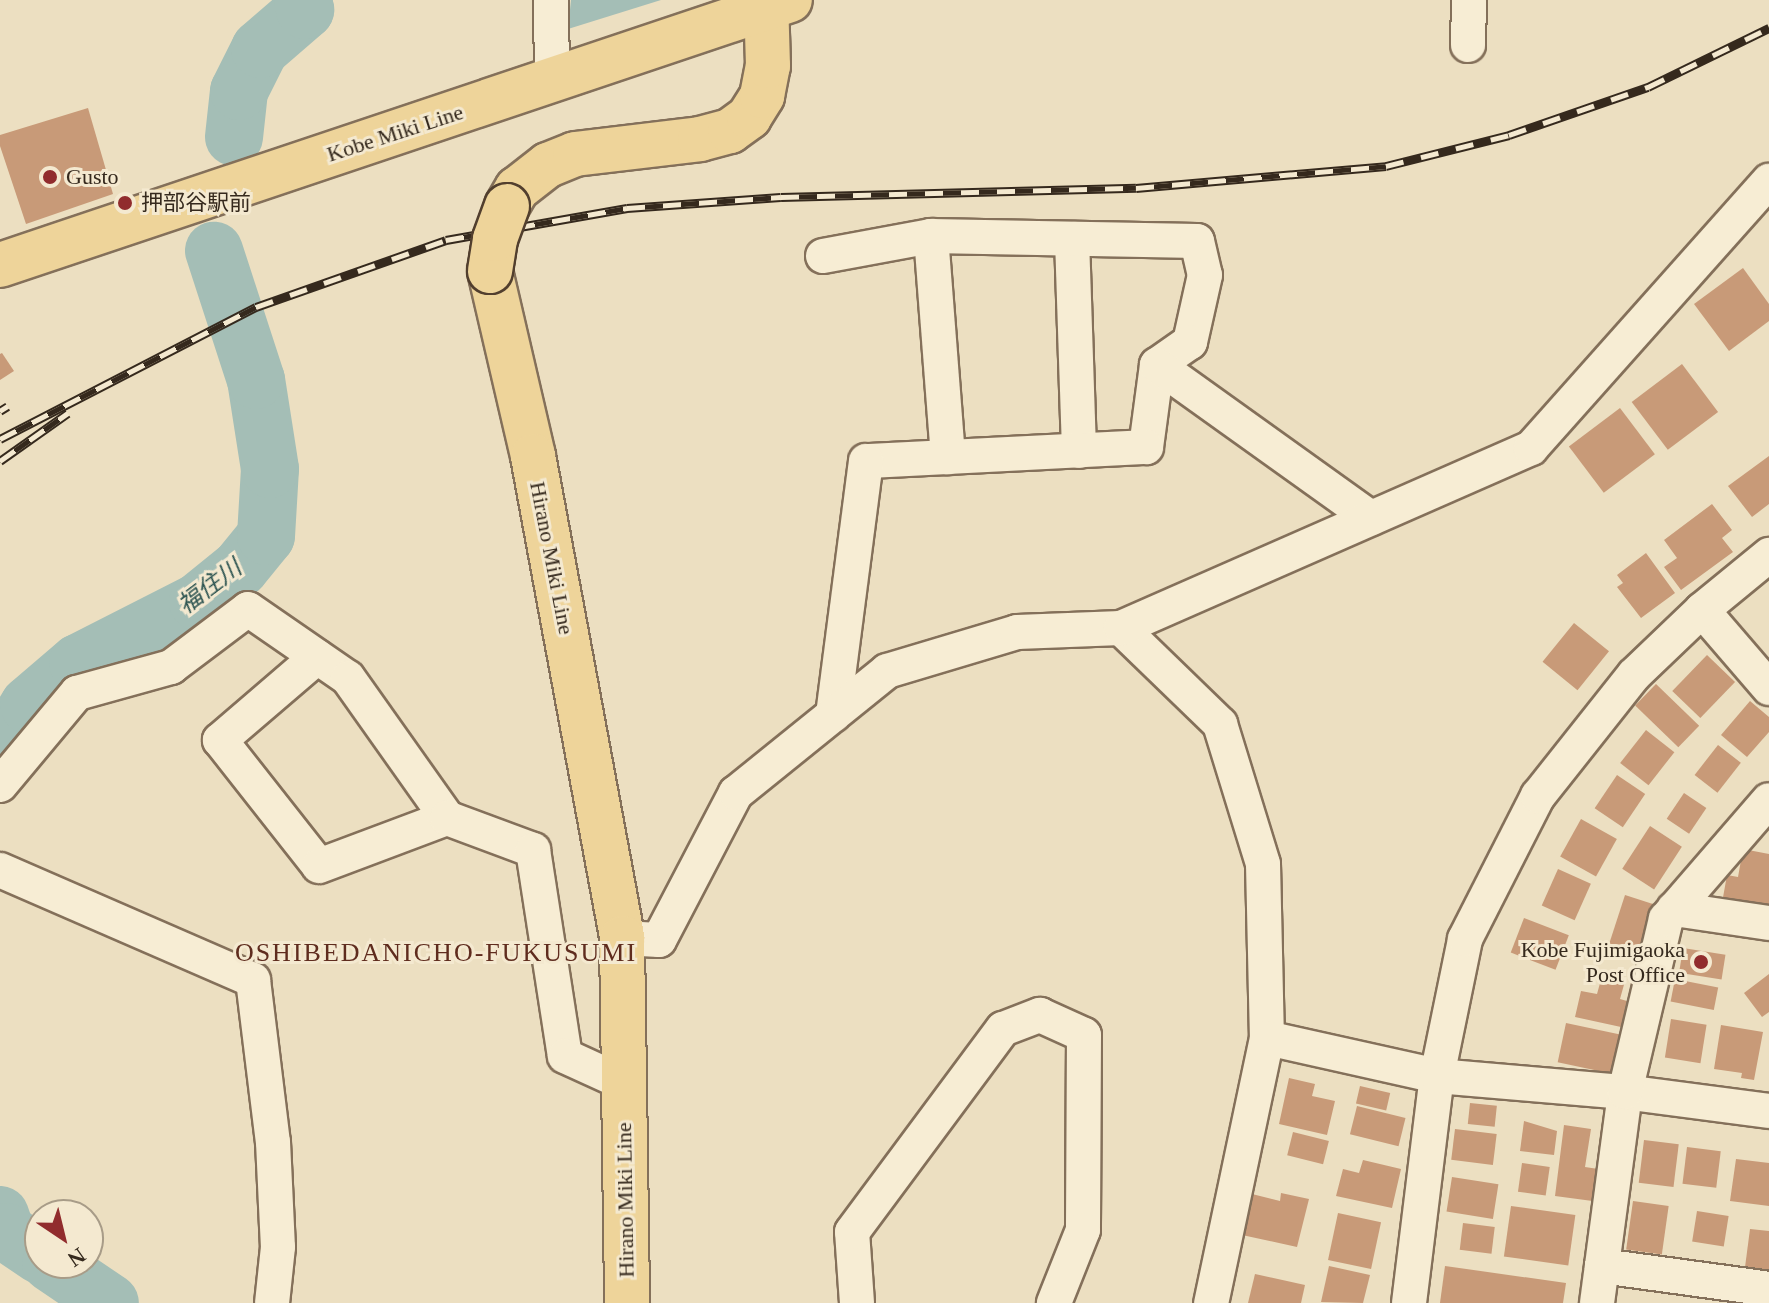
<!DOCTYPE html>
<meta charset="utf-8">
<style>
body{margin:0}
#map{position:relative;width:1769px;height:1303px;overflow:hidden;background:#ecdfc1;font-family:"Times New Roman","Noto Sans JP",serif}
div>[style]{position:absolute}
.water>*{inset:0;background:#a4beb6}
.river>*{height:58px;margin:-29px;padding:0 29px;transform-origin:29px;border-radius:29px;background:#a4beb6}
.building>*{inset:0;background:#c89a78;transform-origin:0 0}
.roads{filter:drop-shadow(2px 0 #84705a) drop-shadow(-2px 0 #84705a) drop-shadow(0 2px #84705a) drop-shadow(0 -2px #84705a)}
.minor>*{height:34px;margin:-17px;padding:0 17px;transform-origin:17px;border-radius:17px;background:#f7edd4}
.primary>*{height:44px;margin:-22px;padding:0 22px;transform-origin:22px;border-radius:22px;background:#eed49a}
.rail>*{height:9px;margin-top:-4.5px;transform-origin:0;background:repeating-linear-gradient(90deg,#f4e9d0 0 18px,#35291d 0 36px);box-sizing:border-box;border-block:2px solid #35291d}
.bridges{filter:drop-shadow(2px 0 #523f2e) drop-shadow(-2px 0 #523f2e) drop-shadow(0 2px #523f2e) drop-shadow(0 -2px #523f2e)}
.primary-bridge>*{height:44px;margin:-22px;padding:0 22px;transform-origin:22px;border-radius:22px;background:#eed49a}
.dots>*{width:22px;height:22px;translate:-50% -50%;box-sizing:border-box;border:4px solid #f4e9d0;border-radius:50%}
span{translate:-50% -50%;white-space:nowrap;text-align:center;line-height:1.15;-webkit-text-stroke:6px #f4e9d0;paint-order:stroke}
.street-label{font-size:22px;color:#35291d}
.poi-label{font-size:22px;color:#35291d}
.left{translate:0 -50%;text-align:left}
.right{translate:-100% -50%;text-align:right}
.water-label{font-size:24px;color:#2d5451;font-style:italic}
.quarter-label{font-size:26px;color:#5f2c1e;letter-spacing:2px}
.north{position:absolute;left:24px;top:1199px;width:80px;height:80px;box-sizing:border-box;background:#f4e9d0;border:2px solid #a89c88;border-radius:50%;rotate:145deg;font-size:22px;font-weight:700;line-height:32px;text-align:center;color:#35291d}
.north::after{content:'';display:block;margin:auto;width:28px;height:36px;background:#912c2d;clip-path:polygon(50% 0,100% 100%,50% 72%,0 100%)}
</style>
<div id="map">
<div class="water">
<i style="clip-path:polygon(571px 0,661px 0,568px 29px)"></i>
</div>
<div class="river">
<i style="left:234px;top:137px;width:46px;rotate:-83.8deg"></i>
<i style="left:239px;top:91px;width:47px;rotate:-63.4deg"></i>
<i style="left:260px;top:49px;width:60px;rotate:-40.9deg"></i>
<i style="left:305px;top:10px;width:10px;rotate:-101deg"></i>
<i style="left:0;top:752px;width:55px;rotate:-58.3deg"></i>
<i style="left:29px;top:705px;width:65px;rotate:-40.6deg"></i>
<i style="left:78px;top:663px;width:135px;rotate:-26.9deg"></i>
<i style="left:198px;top:602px;width:54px;rotate:-39deg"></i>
<i style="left:240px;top:568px;width:41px;rotate:-50.9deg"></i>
<i style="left:266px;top:536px;width:67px;rotate:-86.6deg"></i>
<i style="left:270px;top:469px;width:90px;rotate:-98.9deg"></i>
<i style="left:256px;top:380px;width:136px;rotate:-108deg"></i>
<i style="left:0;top:1215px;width:18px;rotate:71deg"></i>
<i style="left:6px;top:1232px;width:41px;rotate:34.1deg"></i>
<i style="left:51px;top:1263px;width:71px;rotate:34.1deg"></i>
</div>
<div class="building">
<i style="clip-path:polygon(88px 108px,113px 194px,26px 224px,0 146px,0 135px)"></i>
<i style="clip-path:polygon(1743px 268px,1769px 304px,1769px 321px,1729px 351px,1694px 304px)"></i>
<i style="clip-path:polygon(2px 353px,14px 371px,0 380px,0 354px)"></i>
<i style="left:1682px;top:364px;width:60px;height:63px;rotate:53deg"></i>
<i style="left:1620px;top:408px;width:58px;height:64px;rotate:53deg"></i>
<i style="clip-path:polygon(1769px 456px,1769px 504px,1752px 517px,1728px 486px)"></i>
<i style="clip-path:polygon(1712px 504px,1732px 530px,1722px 538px,1733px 552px,1681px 590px,1664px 567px,1677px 558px,1664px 540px)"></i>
<i style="clip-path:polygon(1646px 553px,1675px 593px,1641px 618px,1617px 587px,1623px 583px,1617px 575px)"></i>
<i style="left:1574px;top:623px;width:45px;height:50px;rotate:39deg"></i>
<i style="left:1707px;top:655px;width:39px;height:50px;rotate:44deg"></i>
<i style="left:1656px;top:684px;width:60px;height:30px;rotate:44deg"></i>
<i style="clip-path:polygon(1750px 701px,1769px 717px,1769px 732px,1747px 757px,1721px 735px)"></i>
<i style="left:1646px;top:730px;width:36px;height:42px;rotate:38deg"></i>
<i style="left:1718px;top:745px;width:29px;height:38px;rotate:38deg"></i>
<i style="left:1617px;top:775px;width:34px;height:40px;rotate:34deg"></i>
<i style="left:1684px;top:793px;width:27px;height:31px;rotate:34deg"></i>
<i style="left:1581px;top:819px;width:41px;height:43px;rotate:29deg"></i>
<i style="left:1650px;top:826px;width:38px;height:51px;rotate:33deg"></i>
<i style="clip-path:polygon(1743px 849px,1769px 854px,1769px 911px,1722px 903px,1727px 875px,1738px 877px)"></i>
<i style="left:1558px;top:869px;width:36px;height:40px;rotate:24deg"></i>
<i style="left:1625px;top:895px;width:35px;height:58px;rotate:18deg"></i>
<i style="left:1524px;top:918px;width:48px;height:37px;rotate:21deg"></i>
<i style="left:1683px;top:948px;width:43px;height:25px;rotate:9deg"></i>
<i style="clip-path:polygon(1769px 974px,1769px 1012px,1762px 1017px,1744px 993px)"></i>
<i style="clip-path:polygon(1602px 976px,1625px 981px,1620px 999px,1627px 1001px,1621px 1027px,1575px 1017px,1581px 991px,1597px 994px)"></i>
<i style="left:1675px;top:979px;width:44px;height:23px;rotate:11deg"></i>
<i style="left:1671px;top:1019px;width:36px;height:39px;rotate:9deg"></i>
<i style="left:1566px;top:1023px;width:59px;height:40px;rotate:12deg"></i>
<i style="clip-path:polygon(1721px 1025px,1763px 1032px,1754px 1080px,1741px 1078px,1742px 1073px,1714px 1069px)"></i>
<i style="clip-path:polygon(1289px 1078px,1315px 1084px,1312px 1096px,1335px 1101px,1327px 1135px,1279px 1124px)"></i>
<i style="left:1360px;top:1086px;width:31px;height:18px;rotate:13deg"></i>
<i style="left:1470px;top:1103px;width:27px;height:21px;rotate:6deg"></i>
<i style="left:1357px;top:1106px;width:50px;height:29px;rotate:14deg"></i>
<i style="clip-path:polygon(1524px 1121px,1557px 1131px,1554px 1155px,1520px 1151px)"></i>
<i style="clip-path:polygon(1564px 1125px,1591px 1129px,1585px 1167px,1605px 1170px,1600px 1202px,1555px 1196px)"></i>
<i style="left:1455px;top:1129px;width:42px;height:31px;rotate:7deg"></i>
<i style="left:1293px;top:1132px;width:37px;height:24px;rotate:14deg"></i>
<i style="left:1644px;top:1140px;width:35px;height:43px;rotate:7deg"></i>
<i style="left:1687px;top:1147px;width:34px;height:37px;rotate:7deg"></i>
<i style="clip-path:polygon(1736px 1159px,1769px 1163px,1769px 1206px,1730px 1201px)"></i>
<i style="clip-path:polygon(1363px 1160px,1401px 1169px,1392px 1208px,1336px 1196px,1343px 1169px,1359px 1173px)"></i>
<i style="left:1522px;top:1163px;width:28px;height:29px;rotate:8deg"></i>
<i style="left:1452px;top:1177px;width:47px;height:35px;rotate:9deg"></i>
<i style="clip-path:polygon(1281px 1193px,1309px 1199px,1297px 1247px,1242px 1235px,1252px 1194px,1280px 1201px)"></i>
<i style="left:1633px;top:1201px;width:36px;height:49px;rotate:8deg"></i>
<i style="left:1511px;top:1206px;width:65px;height:51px;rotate:8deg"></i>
<i style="left:1697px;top:1211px;width:32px;height:31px;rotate:9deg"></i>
<i style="left:1338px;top:1213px;width:44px;height:48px;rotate:12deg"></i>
<i style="left:1463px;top:1223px;width:32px;height:27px;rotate:7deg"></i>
<i style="clip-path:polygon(1750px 1229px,1769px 1231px,1769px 1278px,1744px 1275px)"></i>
<i style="clip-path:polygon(1329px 1266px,1370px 1275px,1363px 1303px,1321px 1302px)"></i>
<i style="clip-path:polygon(1445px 1266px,1566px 1283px,1563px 1303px,1440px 1303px)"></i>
<i style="clip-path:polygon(1255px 1274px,1305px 1285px,1301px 1303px,1248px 1303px)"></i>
</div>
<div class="roads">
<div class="minor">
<i style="left:551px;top:0;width:81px;rotate:89.3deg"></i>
<i style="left:1468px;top:45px;width:45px;rotate:-88.7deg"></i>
<i style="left:931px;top:236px;width:222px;rotate:85.6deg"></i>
<i style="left:1072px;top:239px;width:212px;rotate:88.1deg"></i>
<i style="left:823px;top:256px;width:110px;rotate:-10.5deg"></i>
<i style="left:931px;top:236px;width:266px;rotate:1.1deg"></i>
<i style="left:1197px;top:241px;width:35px;rotate:77deg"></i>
<i style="left:1205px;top:275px;width:69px;rotate:102.6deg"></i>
<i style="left:1190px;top:342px;width:40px;rotate:145.1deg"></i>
<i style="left:1157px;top:365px;width:83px;rotate:97.6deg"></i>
<i style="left:1146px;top:447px;width:280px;rotate:177.1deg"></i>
<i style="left:866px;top:461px;width:256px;rotate:97.4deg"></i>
<i style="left:1157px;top:365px;width:263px;rotate:35.6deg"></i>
<i style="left:1702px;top:610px;width:103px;rotate:49.3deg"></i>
<i style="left:1121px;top:628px;width:138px;rotate:44.1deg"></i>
<i style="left:1220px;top:724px;width:146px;rotate:72.9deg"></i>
<i style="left:1263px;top:864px;width:174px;rotate:88.7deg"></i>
<i style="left:1267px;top:1038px;width:271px;rotate:101.9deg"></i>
<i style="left:317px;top:657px;width:128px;rotate:139.4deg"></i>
<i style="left:220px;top:740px;width:160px;rotate:51.8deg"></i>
<i style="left:319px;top:866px;width:137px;rotate:-20.6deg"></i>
<i style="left:0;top:785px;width:120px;rotate:-50.1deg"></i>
<i style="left:77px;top:693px;width:98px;rotate:-15.5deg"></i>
<i style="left:171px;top:667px;width:96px;rotate:-37deg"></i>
<i style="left:248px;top:609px;width:121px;rotate:34.6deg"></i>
<i style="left:348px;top:678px;width:171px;rotate:54.7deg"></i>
<i style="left:447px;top:818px;width:92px;rotate:20.4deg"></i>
<i style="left:533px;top:850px;width:208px;rotate:81.2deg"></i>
<i style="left:565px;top:1056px;width:65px;rotate:24.6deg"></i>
<i style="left:0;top:870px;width:276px;rotate:23.5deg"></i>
<i style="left:253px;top:980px;width:163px;rotate:83deg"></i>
<i style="left:273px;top:1142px;width:105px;rotate:87.3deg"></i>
<i style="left:278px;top:1247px;width:56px;rotate:96.1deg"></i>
<i style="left:1674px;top:909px;width:96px;rotate:8.4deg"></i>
<i style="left:622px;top:938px;width:37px;rotate:3deg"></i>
<i style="left:659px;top:940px;width:166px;rotate:-62.4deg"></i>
<i style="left:736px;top:793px;width:194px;rotate:-38.9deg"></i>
<i style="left:887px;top:671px;width:136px;rotate:-16.7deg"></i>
<i style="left:1017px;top:632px;width:104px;rotate:-2.2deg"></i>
<i style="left:1121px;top:628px;width:448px;rotate:-23.7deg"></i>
<i style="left:1531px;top:448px;width:358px;rotate:-48.3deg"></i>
<i style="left:1267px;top:1038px;width:174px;rotate:12.6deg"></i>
<i style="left:1437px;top:1076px;width:189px;rotate:4.9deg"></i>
<i style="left:1625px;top:1092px;width:145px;rotate:7.5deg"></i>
<i style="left:1602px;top:1266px;width:169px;rotate:7.8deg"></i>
<i style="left:857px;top:1303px;width:71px;rotate:-94deg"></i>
<i style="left:852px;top:1232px;width:253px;rotate:-53.4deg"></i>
<i style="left:1003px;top:1029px;width:40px;rotate:-21deg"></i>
<i style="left:1040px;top:1015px;width:48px;rotate:24.4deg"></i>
<i style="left:1084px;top:1035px;width:195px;rotate:90.3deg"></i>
<i style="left:1083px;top:1230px;width:79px;rotate:111.7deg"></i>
<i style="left:1409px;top:1303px;width:229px;rotate:-83deg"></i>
<i style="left:1437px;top:1076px;width:140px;rotate:-78.4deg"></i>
<i style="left:1465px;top:939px;width:161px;rotate:-63deg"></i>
<i style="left:1538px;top:796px;width:154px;rotate:-51.6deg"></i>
<i style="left:1634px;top:675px;width:94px;rotate:-43.7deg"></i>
<i style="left:1702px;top:610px;width:87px;rotate:-39.4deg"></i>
<i style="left:1597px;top:1303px;width:213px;rotate:-82.4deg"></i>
<i style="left:1625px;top:1092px;width:178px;rotate:-76.7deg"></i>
<i style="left:1666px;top:919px;width:157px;rotate:-49.1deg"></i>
</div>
<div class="primary">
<i style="left:507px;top:206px;width:20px;rotate:-60deg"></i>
<i style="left:517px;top:189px;width:39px;rotate:-38deg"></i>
<i style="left:548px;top:165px;width:29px;rotate:-22deg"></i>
<i style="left:575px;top:154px;width:126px;rotate:-6.8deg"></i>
<i style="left:700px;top:139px;width:31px;rotate:-15deg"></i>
<i style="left:730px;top:131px;width:24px;rotate:-36deg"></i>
<i style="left:749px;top:117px;width:25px;rotate:-58deg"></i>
<i style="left:762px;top:96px;width:31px;rotate:-79deg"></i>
<i style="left:768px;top:66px;width:66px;rotate:-91.7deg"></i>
<i style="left:0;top:265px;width:833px;rotate:-18.54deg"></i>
<i style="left:490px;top:271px;width:190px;rotate:76.9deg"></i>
<i style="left:533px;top:456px;width:490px;rotate:79.5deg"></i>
<i style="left:622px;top:938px;width:365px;rotate:89.2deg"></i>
</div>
</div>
<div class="rail">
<i style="left:0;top:411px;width:9px;rotate:-32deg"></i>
<i style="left:0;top:439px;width:288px;rotate:-27.3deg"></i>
<i style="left:256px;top:307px;width:201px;rotate:-19.4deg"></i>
<i style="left:446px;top:240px;width:184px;rotate:-10deg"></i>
<i style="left:627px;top:208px;width:154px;rotate:-4.1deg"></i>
<i style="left:781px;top:197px;width:355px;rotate:-1.5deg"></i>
<i style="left:1136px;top:188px;width:251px;rotate:-5deg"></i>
<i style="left:1386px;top:166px;width:127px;rotate:-14.1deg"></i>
<i style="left:1509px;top:135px;width:147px;rotate:-19.1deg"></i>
<i style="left:1648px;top:87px;width:135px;rotate:-26deg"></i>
<i style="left:0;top:461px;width:83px;rotate:-35.2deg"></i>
</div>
<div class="bridges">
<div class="primary-bridge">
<i style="left:490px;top:271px;width:32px;rotate:-81deg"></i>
<i style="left:495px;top:239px;width:35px;rotate:-70deg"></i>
</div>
</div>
<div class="dots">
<i style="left:50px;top:177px;background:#912c2d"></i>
<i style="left:125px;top:203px;background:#912c2d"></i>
<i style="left:1701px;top:962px;background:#912c2d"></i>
</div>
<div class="street-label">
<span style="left:395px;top:133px;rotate:-18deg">Kobe Miki Line</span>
<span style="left:552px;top:558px;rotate:79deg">Hirano Miki Line</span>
<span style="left:625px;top:1200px;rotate:-91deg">Hirano Miki Line</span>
</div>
<div class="poi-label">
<span class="left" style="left:66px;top:177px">Gusto</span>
<span class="left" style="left:141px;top:203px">押部谷駅前</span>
<span class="right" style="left:1685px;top:962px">Kobe Fujimigaoka<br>Post Office</span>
</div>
<div class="water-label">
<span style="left:210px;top:587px;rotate:-37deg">福住川</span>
</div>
<div class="quarter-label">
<span style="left:436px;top:953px">OSHIBEDANICHO-FUKUSUMI</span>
</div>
<div class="north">N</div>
</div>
